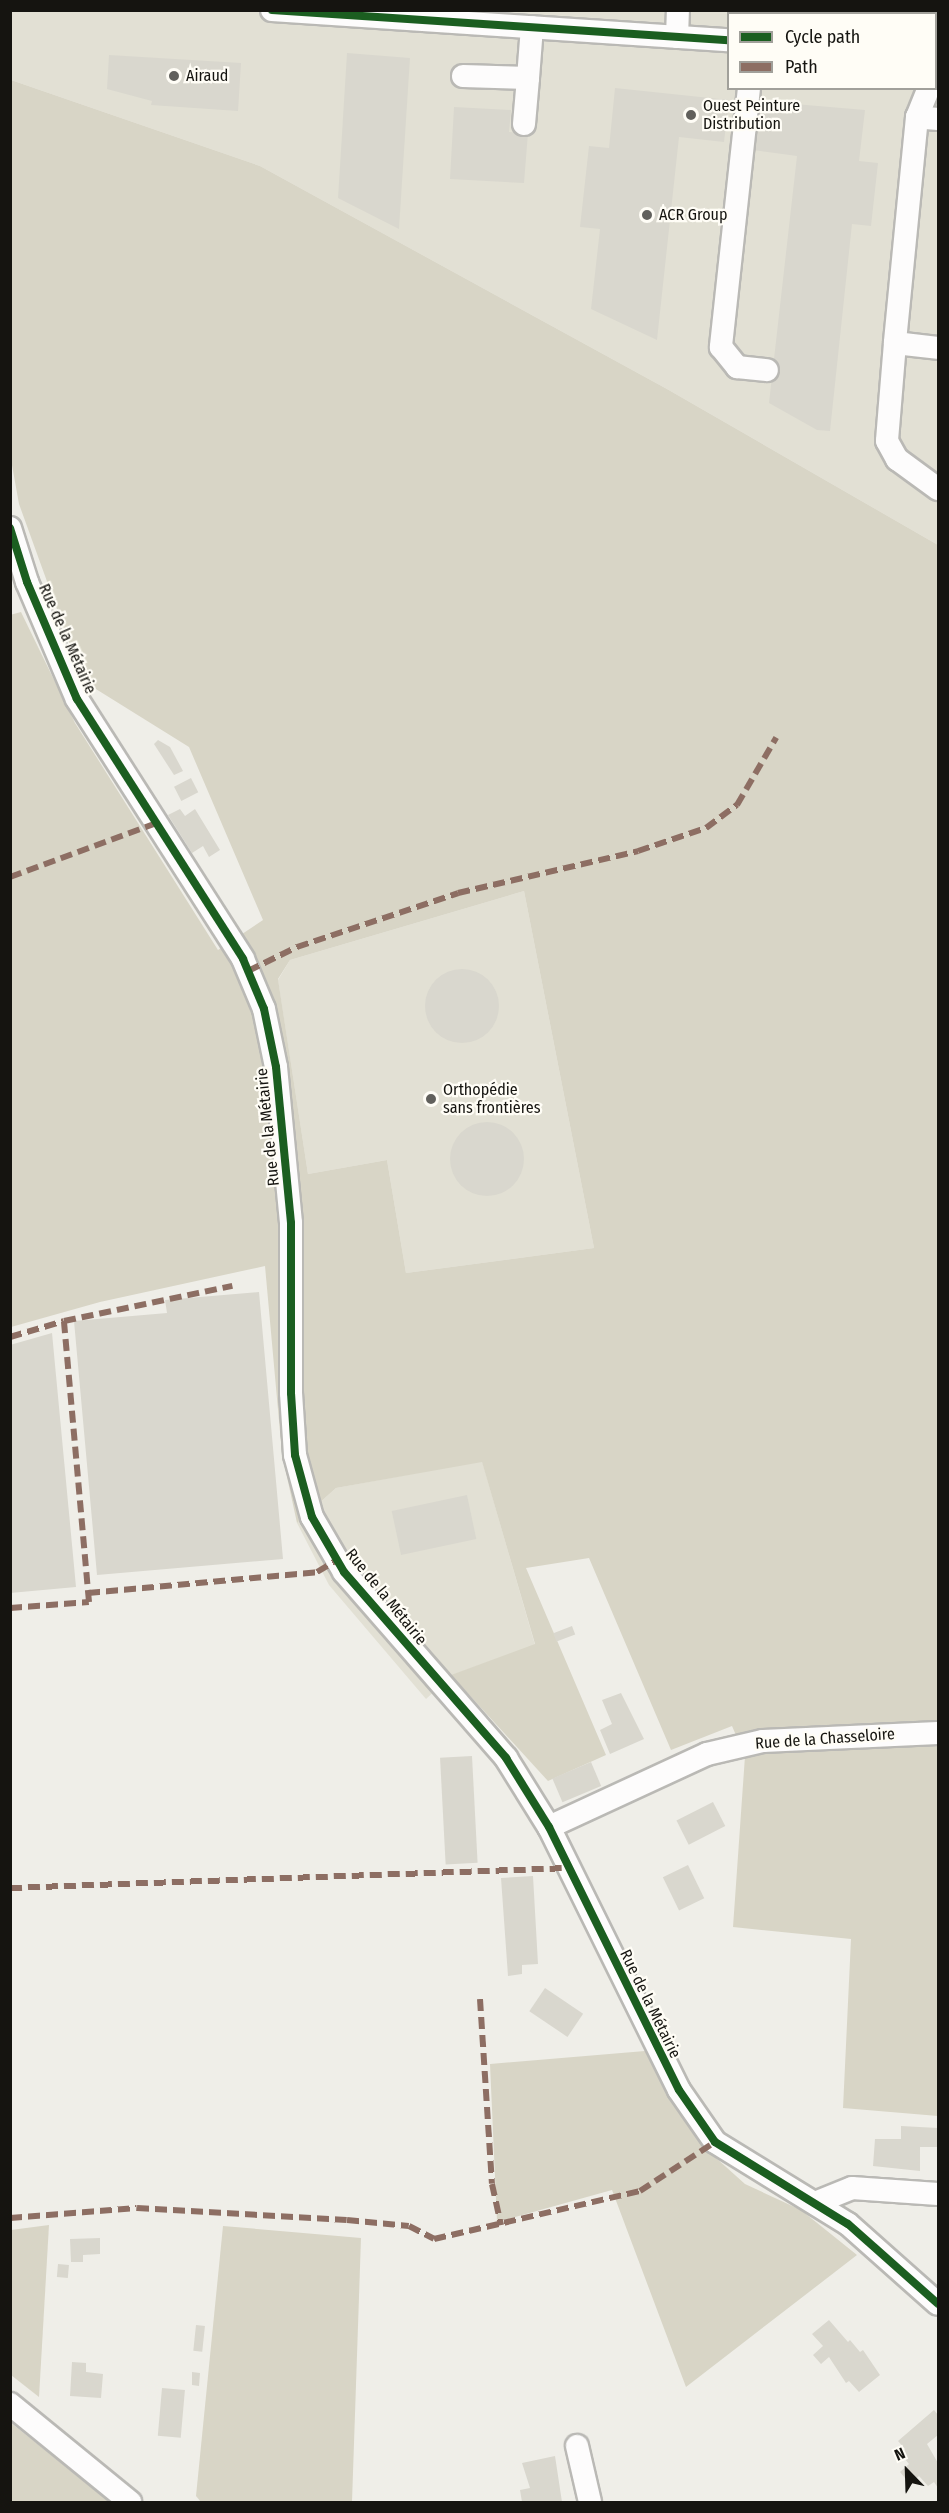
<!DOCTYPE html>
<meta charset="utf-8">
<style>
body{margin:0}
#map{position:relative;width:949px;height:2513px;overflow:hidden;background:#efeee8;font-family:"Fira Sans Condensed",sans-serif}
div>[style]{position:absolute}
.built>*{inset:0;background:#e2e0d4}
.green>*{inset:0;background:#d8d5c6}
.building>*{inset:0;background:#d9d7ce;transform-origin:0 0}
.round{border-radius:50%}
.roads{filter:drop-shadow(2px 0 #bab9b5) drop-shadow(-2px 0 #bab9b5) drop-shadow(0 2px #bab9b5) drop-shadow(0 -2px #bab9b5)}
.minor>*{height:22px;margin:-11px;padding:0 11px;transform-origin:11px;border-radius:11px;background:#fdfcfc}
.quiet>*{height:6px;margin-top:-3px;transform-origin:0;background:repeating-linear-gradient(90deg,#8d6e63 0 12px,transparent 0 18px)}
.cycleway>*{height:8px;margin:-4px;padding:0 4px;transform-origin:4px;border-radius:4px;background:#1b5e20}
.dots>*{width:16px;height:16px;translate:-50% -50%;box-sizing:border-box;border:3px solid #fffdf6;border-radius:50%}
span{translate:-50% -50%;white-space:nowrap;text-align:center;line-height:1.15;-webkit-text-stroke:4.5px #fffdf6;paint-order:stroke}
.poi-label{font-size:16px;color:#151410}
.left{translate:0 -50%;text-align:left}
.street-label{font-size:16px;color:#151410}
.frame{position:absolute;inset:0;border:12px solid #151410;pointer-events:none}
.legend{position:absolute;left:727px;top:12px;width:210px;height:78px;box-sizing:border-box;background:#fffdf6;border:2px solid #a1a09a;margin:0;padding:8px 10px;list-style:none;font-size:18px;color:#151410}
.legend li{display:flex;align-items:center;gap:12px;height:30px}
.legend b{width:30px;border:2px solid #a1a09a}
.north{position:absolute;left:877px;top:2441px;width:60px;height:60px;-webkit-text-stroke:4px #fffdf6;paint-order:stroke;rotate:337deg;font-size:16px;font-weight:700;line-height:24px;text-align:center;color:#151410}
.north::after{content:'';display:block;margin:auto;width:21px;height:27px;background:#151410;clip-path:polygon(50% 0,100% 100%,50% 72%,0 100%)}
</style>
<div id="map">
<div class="built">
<i style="clip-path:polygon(evenodd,11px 11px,938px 11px,938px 545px,667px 389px,260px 166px,11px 80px,11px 11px,728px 14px,936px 14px,936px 88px,728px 88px,728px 14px)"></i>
<i style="clip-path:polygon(524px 891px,594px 1248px,406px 1273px,387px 1160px,308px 1174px,278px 980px,290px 960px)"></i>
<i style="clip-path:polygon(482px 1461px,535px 1645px,452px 1675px,426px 1699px,329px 1585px,297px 1523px,336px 1488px)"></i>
</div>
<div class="green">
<i style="clip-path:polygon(evenodd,11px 80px,260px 166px,667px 389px,938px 545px,938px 2116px,843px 2108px,851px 1939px,733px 1927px,745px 1756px,732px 1726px,671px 1750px,589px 1558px,526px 1568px,606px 1755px,548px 1781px,451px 1675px,535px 1644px,482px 1462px,336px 1488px,297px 1523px,282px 1454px,265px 1266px,100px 1302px,11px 1327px,10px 615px,21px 612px,75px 723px,218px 950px,263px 920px,189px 747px,83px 681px,19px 504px,10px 454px,11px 80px,524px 891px,594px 1248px,406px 1273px,387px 1160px,308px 1174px,278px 979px,290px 960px,524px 891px)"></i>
<i style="clip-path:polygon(645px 2051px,706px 2149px,745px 2184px,801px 2210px,857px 2255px,686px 2387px,612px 2190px,497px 2222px,490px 2064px)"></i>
<i style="clip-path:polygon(49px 2225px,39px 2397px,11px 2375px,11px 2230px)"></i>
<i style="clip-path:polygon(223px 2226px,361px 2238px,352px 2502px,201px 2502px,196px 2496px)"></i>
<i style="clip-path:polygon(11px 2423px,111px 2502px,11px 2502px)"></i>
</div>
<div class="building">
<i style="clip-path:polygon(347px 53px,410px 58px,399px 229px,338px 198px)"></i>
<i style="clip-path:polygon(109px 55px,241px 63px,238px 111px,151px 105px,152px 101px,107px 89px)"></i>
<i style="clip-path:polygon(615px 88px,729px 100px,724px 142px,679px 137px,657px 340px,591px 309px,600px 229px,580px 227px,589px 146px,609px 148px)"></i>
<i style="clip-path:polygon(759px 101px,865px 110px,859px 161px,878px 163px,871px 226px,852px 224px,830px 431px,817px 430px,769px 403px,797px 156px,753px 150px)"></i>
<i style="clip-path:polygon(454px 107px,511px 110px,509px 132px,528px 133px,524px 183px,450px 179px)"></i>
<i style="clip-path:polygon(158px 740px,170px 747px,183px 771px,174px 775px,154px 744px)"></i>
<i style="left:191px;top:778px;width:16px;height:19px;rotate:63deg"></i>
<i style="clip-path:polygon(180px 809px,185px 816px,195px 809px,220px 850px,209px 857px,203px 846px,192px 853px,168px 815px)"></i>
<i class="round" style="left:425px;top:969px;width:74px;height:74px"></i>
<i class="round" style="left:450px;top:1122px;width:74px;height:74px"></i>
<i style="clip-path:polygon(259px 1292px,283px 1559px,97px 1575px,74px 1321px,167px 1313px,165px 1300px)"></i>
<i style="clip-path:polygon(52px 1333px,76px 1587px,10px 1593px,10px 1345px)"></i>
<i style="left:467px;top:1495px;width:45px;height:77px;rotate:78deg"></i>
<i style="left:572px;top:1626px;width:9px;height:20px;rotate:69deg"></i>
<i style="clip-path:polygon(621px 1693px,644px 1739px,610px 1754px,600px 1730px,612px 1724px,602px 1700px)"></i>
<i style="left:472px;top:1756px;width:107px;height:32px;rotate:87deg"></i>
<i style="left:591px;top:1762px;width:26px;height:42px;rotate:67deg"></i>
<i style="left:713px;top:1802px;width:27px;height:41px;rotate:63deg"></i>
<i style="left:688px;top:1865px;width:37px;height:28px;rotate:64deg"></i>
<i style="clip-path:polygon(533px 1876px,538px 1964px,522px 1965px,522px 1974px,508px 1976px,501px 1878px)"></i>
<i style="left:545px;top:1988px;width:46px;height:28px;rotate:34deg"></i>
<i style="clip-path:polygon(901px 2126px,938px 2128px,938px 2147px,920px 2147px,920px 2171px,873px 2166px,875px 2139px,901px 2139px)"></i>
<i style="clip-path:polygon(100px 2238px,100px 2254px,83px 2255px,83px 2262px,71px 2262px,70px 2239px)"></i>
<i style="left:58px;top:2264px;width:11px;height:13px;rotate:5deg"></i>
<i style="clip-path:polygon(829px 2320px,848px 2342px,850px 2340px,860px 2352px,863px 2350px,880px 2375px,859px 2392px,849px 2381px,846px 2383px,829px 2357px,821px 2364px,813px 2355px,823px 2346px,812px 2334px)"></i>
<i style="left:196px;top:2325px;width:9px;height:26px;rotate:6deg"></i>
<i style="clip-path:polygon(72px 2362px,86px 2363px,86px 2372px,103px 2374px,101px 2398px,70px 2396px)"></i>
<i style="clip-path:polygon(192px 2372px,200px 2373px,199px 2386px,192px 2385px)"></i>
<i style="left:162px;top:2388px;width:23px;height:48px;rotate:5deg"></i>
<i style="clip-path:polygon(934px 2410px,938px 2415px,938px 2435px,927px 2444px,938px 2463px,938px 2488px,934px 2482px,928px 2486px,919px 2476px,910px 2484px,900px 2472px,909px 2464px,900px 2453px,905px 2449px,898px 2441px)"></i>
<i style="clip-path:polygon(555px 2456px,562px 2502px,522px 2502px,520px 2490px,530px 2488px,522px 2463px)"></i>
</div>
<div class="roads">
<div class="minor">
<i style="left:272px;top:10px;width:457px;rotate:3.8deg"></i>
<i style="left:890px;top:14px;width:4px;rotate:-76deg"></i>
<i style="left:677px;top:37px;width:27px;rotate:-88deg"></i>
<i style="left:936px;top:53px;width:2px;rotate:27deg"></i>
<i style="left:463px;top:76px;width:65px;rotate:1.8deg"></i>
<i style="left:528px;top:78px;width:51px;rotate:-85.5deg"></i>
<i style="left:749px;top:88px;width:261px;rotate:96.2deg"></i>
<i style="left:721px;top:347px;width:26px;rotate:51deg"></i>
<i style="left:737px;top:367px;width:30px;rotate:6deg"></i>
<i style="left:917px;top:117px;width:31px;rotate:-68deg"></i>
<i style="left:938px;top:119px;width:21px;rotate:-175deg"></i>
<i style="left:917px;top:117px;width:227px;rotate:95.6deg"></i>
<i style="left:895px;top:343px;width:43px;rotate:6.6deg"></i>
<i style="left:524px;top:124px;width:46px;rotate:-85deg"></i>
<i style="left:895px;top:343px;width:98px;rotate:94.7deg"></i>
<i style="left:887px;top:441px;width:21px;rotate:61deg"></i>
<i style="left:897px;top:459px;width:51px;rotate:36.2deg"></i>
<i style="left:10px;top:528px;width:57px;rotate:72.5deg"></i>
<i style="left:27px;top:582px;width:127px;rotate:66.9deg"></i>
<i style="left:77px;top:699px;width:308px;rotate:57.4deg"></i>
<i style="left:243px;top:959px;width:54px;rotate:67.2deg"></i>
<i style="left:264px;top:1009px;width:59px;rotate:78.3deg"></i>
<i style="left:276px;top:1067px;width:157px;rotate:84.5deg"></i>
<i style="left:291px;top:1223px;width:170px;rotate:90deg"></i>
<i style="left:291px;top:1393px;width:62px;rotate:86.3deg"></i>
<i style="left:295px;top:1455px;width:64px;rotate:74.7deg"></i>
<i style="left:312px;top:1517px;width:64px;rotate:59.8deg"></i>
<i style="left:344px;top:1572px;width:247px;rotate:48.9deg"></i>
<i style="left:506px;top:1758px;width:81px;rotate:58.1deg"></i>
<i style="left:549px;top:1827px;width:293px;rotate:63.7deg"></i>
<i style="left:679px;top:2090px;width:63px;rotate:55.3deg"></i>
<i style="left:715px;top:2142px;width:156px;rotate:31.7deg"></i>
<i style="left:848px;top:2224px;width:120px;rotate:41.6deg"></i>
<i style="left:549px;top:1827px;width:174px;rotate:-24.8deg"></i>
<i style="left:707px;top:1754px;width:57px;rotate:-13.1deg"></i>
<i style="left:763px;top:1741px;width:175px;rotate:-2.6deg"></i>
<i style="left:815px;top:2203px;width:40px;rotate:-22deg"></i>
<i style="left:852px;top:2188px;width:86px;rotate:4deg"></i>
<i style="left:10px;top:2404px;width:155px;rotate:39.2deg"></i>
<i style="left:577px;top:2446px;width:57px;rotate:76.9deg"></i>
</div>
</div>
<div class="quiet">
<i style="left:10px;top:877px;width:157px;rotate:-20.2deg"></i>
<i style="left:248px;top:971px;width:55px;rotate:-26.1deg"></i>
<i style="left:297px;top:947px;width:170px;rotate:-18.5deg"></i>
<i style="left:458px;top:893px;width:185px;rotate:-13.1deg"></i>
<i style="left:638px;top:851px;width:72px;rotate:-18.7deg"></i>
<i style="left:706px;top:828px;width:39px;rotate:-37deg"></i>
<i style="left:737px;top:805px;width:78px;rotate:-59.8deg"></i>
<i style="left:10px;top:1337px;width:56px;rotate:-16.5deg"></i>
<i style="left:64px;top:1321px;width:172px;rotate:-11.8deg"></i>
<i style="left:88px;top:1593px;width:230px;rotate:-5.2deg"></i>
<i style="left:317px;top:1572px;width:23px;rotate:-31deg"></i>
<i style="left:10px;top:1608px;width:79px;rotate:-4.3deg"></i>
<i style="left:89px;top:1602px;width:282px;rotate:-95.1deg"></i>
<i style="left:10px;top:1888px;width:559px;rotate:-2.05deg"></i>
<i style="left:480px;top:1999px;width:185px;rotate:86.3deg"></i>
<i style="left:492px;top:2184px;width:42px;rotate:77.6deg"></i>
<i style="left:10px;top:2218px;width:127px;rotate:-4.5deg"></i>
<i style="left:137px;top:2208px;width:210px;rotate:3.3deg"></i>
<i style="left:347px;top:2220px;width:62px;rotate:5.5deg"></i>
<i style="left:409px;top:2226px;width:28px;rotate:27deg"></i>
<i style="left:434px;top:2239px;width:212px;rotate:-13.1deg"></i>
<i style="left:640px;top:2191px;width:90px;rotate:-33.2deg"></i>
</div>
<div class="cycleway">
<i style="left:272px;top:10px;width:457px;rotate:3.8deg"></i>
<i style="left:10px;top:528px;width:57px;rotate:72.5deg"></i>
<i style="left:27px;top:582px;width:127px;rotate:66.9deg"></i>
<i style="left:77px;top:699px;width:308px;rotate:57.4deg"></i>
<i style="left:243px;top:959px;width:54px;rotate:67.2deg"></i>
<i style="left:264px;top:1009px;width:59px;rotate:78.3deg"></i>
<i style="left:276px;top:1067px;width:157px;rotate:84.5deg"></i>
<i style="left:291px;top:1223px;width:170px;rotate:90deg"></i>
<i style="left:291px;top:1393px;width:62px;rotate:86.3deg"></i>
<i style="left:295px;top:1455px;width:64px;rotate:74.7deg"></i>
<i style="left:312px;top:1517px;width:64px;rotate:59.8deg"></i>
<i style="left:344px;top:1572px;width:247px;rotate:48.9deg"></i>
<i style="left:506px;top:1758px;width:81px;rotate:58.1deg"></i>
<i style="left:549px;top:1827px;width:293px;rotate:63.7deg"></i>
<i style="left:679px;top:2090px;width:63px;rotate:55.3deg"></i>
<i style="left:715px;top:2142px;width:156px;rotate:31.7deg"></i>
<i style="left:848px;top:2224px;width:120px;rotate:41.6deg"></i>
</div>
<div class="dots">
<i style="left:174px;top:76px;background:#61605c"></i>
<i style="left:691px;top:115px;background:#61605c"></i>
<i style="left:647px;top:215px;background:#61605c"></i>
<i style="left:431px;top:1099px;background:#61605c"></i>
</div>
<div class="poi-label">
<span class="left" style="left:186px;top:76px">Airaud</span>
<span class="left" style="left:703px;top:115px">Ouest Peinture<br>Distribution</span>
<span class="left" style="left:659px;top:215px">ACR Group</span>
<span class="left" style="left:443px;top:1099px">Orthopédie<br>sans frontières</span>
</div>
<div class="street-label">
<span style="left:67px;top:639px;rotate:66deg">Rue de la Métairie</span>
<span style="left:268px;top:1127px;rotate:-96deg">Rue de la Métairie</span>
<span style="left:386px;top:1597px;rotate:51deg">Rue de la Métairie</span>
<span style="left:825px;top:1739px;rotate:-4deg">Rue de la Chasseloire</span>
<span style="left:650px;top:2004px;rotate:64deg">Rue de la Métairie</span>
</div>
<div class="frame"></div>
<ul class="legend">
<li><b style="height:8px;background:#1b5e20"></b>Cycle path</li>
<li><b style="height:8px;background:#8d6e63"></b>Path</li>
</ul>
<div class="north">N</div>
</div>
